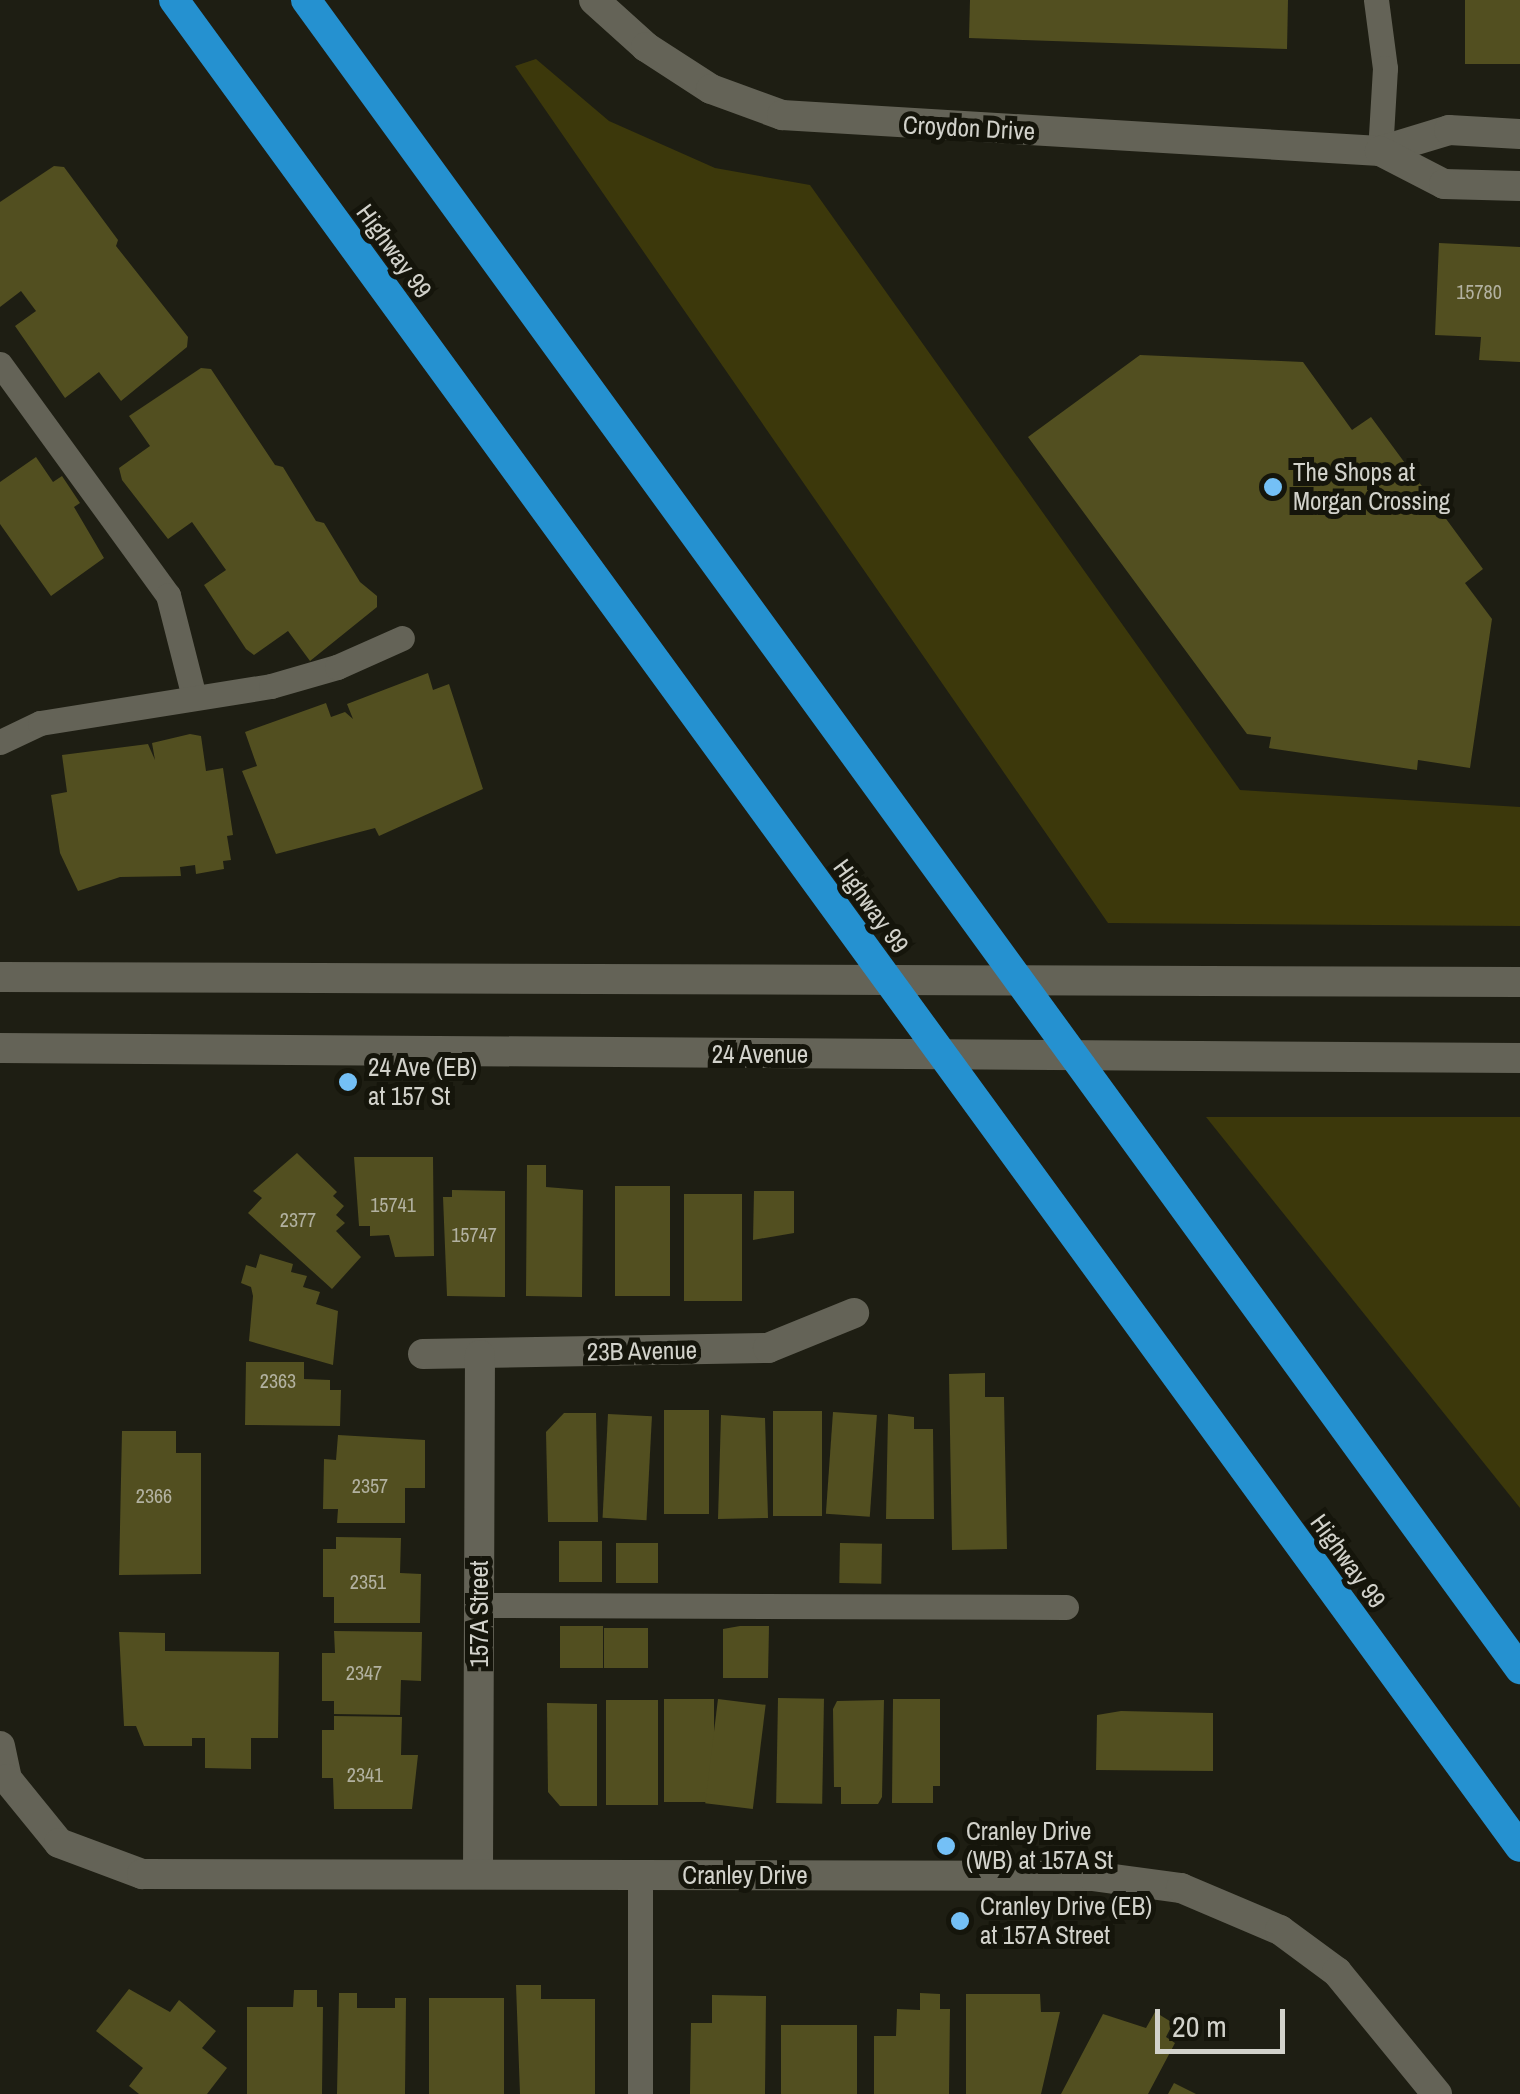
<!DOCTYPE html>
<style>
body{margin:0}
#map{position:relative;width:1520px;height:2094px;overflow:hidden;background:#1e1e13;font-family:"Archivo Narrow",sans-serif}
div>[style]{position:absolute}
.green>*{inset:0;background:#3c380b}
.building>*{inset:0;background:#524f20;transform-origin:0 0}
.lane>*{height:25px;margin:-12.5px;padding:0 12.5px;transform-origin:12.5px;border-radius:12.5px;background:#646357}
.street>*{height:30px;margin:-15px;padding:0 15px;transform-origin:15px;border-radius:15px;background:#646357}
.secondary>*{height:30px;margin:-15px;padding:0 15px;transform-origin:15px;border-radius:15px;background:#646357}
.highway>*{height:30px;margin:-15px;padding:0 15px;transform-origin:15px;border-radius:15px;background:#2591d0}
.dots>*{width:28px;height:28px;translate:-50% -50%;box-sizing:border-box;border:5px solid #15150b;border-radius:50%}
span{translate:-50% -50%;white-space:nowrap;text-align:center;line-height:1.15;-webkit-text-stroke:10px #15150b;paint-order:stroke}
.number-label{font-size:20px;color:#b2b1a0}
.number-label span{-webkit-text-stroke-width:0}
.street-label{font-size:25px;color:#d2d2cb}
.poi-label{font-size:25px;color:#d2d2cb}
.left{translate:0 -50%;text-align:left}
.scale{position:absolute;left:1155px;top:2009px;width:130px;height:45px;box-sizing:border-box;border:5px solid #d2d2cb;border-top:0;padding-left:12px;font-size:30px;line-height:35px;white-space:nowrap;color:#d2d2cb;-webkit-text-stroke:8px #15150b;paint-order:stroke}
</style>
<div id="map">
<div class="green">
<i style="clip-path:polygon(536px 59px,609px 121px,715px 168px,810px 185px,1240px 790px,1520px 807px,1520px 926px,1108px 923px,515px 66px)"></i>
<i style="clip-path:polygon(1206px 1117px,1520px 1117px,1520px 1508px)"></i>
</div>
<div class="building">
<i style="clip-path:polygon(970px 0,1288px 0,1287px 49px,969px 38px)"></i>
<i style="left:1465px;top:0;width:55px;height:64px"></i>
<i style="clip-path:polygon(54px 166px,64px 167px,118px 240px,116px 246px,188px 337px,187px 347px,121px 401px,99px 372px,65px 398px,15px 326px,36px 311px,21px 291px,0 307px,0 202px)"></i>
<i style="clip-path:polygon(1439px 243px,1520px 247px,1520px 362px,1479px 360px,1481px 337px,1435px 335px)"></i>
<i style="clip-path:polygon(1140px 355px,1303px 362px,1352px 430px,1371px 417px,1483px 569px,1465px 583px,1492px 619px,1470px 768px,1418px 760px,1417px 770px,1269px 748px,1271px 737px,1247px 734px,1028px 437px)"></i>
<i style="clip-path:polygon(201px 368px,211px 369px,275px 465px,283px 467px,316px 521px,324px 523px,360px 582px,377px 596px,377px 607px,310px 661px,288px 631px,254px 655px,246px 649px,204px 585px,226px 570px,192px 522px,168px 539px,122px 480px,119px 468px,150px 446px,129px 416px)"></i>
<i style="clip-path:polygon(36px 457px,53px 482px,62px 476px,80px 503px,74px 507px,104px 558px,51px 596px,0 524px,0 482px)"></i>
<i style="clip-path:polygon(428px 673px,433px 690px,449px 684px,483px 789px,379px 836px,375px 828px,276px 854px,242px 771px,257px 766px,245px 732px,326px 703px,331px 717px,345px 712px,353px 719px,347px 704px)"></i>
<i style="clip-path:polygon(190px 734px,201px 736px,206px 771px,223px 768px,233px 835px,227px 836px,231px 860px,223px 861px,224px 869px,196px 874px,195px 865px,180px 867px,181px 876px,120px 877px,78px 891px,60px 853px,51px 795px,67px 792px,62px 755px,148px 744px,155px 760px,152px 743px)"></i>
<i style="clip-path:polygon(297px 1153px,337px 1192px,333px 1196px,344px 1206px,336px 1215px,345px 1223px,336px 1231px,361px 1257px,332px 1289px,248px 1213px,262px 1198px,253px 1191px)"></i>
<i style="clip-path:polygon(354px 1157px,433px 1157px,434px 1256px,395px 1257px,389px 1235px,370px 1236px,370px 1226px,359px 1226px)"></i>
<i style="clip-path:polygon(527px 1165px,546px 1165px,546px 1187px,583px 1190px,582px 1297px,526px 1296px)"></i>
<i style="left:615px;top:1186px;width:55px;height:110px"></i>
<i style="clip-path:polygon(452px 1190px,505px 1191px,505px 1297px,447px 1296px,443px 1197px,452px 1197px)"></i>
<i style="clip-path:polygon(754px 1191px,794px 1191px,794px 1233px,753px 1240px)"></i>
<i style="left:684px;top:1194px;width:58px;height:107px"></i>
<i style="clip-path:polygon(260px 1254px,293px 1264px,291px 1272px,307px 1276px,303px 1287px,320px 1292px,316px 1304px,338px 1311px,333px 1365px,249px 1341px,253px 1296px,251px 1287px,241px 1283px,246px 1265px,256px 1268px)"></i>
<i style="clip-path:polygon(246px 1362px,304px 1362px,304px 1379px,330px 1380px,330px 1390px,341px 1390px,340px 1426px,245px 1425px)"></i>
<i style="clip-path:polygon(985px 1373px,985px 1397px,1004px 1397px,1007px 1549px,952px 1550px,949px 1374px)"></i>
<i style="left:664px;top:1410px;width:45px;height:104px"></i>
<i style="left:773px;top:1411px;width:49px;height:105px"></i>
<i style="left:833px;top:1412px;width:44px;height:102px;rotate:4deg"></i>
<i style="clip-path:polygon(564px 1413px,596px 1413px,598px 1522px,548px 1522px,546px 1432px)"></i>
<i style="left:608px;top:1414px;width:44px;height:104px;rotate:3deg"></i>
<i style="clip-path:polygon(888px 1414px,914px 1417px,914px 1429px,933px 1429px,934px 1519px,886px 1519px)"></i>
<i style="clip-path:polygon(721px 1415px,765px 1418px,768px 1518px,718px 1519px)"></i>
<i style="clip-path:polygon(122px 1431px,176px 1431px,176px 1453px,201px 1453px,201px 1574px,119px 1575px)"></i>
<i style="clip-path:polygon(338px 1435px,425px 1440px,425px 1488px,405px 1488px,405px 1523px,337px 1523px,338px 1509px,323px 1509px,324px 1459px,336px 1460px)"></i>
<i style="clip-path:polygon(336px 1537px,401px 1538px,400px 1573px,421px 1574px,420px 1623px,334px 1623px,334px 1597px,323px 1597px,323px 1549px,336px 1549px)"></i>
<i style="left:559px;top:1541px;width:43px;height:41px"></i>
<i style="left:616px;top:1543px;width:42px;height:40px"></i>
<i style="left:840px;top:1543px;width:42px;height:40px;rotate:1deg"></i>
<i style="left:560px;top:1626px;width:43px;height:42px"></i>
<i style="clip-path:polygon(740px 1626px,769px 1626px,768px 1678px,723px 1678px,723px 1629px)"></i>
<i style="left:604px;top:1628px;width:44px;height:40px"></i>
<i style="clip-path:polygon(334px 1631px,422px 1632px,421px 1681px,401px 1680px,400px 1715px,334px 1714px,334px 1701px,322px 1701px,322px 1653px,335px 1653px)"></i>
<i style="clip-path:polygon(119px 1632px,165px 1633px,165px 1651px,279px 1652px,278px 1738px,251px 1738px,251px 1769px,205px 1768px,205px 1738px,192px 1738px,192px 1746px,144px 1746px,136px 1726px,124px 1726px)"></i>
<i style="left:778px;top:1698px;width:46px;height:105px;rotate:1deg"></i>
<i style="left:664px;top:1699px;width:50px;height:103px"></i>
<i style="left:718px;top:1699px;width:48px;height:105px;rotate:7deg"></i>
<i style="clip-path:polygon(893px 1699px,940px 1699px,940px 1786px,933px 1786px,933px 1803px,892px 1803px)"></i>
<i style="left:606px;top:1700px;width:52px;height:105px"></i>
<i style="clip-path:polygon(884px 1700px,882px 1797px,878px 1804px,841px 1804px,841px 1787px,834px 1787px,833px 1709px,837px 1701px)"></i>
<i style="clip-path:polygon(547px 1703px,597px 1704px,597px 1806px,560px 1806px,548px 1792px)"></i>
<i style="clip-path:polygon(1121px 1711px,1213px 1713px,1213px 1771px,1096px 1770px,1097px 1715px)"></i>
<i style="clip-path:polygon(334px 1716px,402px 1717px,401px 1755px,418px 1755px,412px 1809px,334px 1809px,333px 1778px,322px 1778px,322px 1730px,334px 1730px)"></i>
<i style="clip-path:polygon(516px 1985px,541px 1985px,541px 1999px,595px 1999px,595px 2094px,520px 2094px)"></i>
<i style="clip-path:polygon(129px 1989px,170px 2012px,179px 2000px,216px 2031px,202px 2048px,227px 2068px,207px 2094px,139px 2094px,129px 2086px,143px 2068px,96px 2031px)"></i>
<i style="clip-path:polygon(294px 1990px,317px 1990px,317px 2007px,323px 2007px,322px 2094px,247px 2094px,247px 2007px,293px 2007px)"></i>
<i style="clip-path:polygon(339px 1993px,357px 1993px,357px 2008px,395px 2008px,395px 1998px,406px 1998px,405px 2094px,337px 2094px)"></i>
<i style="clip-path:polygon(920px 1993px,940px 1994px,940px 2009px,950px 2009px,949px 2094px,874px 2094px,874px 2036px,896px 2036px,897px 2009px,920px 2010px)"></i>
<i style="clip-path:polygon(966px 1994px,1040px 1994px,1041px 2012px,1060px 2012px,1041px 2094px,966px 2094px)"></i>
<i style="clip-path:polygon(712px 1995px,766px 1996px,765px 2094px,690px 2094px,691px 2023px,712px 2023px)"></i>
<i style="left:429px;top:1998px;width:75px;height:96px"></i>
<i style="clip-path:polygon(1155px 2012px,1173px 2023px,1166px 2037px,1175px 2043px,1148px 2094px,1061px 2094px,1103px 2014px,1146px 2028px)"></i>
<i style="left:781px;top:2025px;width:76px;height:69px"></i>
<i style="clip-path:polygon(1174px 2083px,1196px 2094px,1168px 2094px)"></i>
</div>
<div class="lane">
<i style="left:1376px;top:0;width:69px;rotate:82.5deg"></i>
<i style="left:1385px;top:68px;width:83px;rotate:93.4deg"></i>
<i style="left:0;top:364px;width:286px;rotate:54deg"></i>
<i style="left:168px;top:595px;width:105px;rotate:75.7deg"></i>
<i style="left:0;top:742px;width:44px;rotate:-25.4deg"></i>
<i style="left:40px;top:723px;width:234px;rotate:-9.1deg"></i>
<i style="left:271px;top:686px;width:69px;rotate:-16.1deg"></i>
<i style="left:337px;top:667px;width:71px;rotate:-24deg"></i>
<i style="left:478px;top:1605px;width:588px;rotate:0.19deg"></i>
<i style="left:640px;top:1875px;width:219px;rotate:90deg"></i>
</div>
<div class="street">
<i style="left:423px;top:1354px;width:345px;rotate:-1deg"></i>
<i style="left:768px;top:1348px;width:93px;rotate:-22.1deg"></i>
<i style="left:478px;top:1872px;width:517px;rotate:-89.78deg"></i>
</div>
<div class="secondary">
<i style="left:594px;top:0;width:70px;rotate:42.1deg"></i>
<i style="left:646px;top:47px;width:77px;rotate:32.9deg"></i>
<i style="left:711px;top:89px;width:76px;rotate:20.1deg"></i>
<i style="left:782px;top:115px;width:599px;rotate:3.45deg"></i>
<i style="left:1380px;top:151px;width:72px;rotate:-16.9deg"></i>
<i style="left:1449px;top:130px;width:71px;rotate:3.2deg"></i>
<i style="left:1380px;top:151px;width:72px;rotate:27.3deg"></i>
<i style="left:1444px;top:184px;width:76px;rotate:1.5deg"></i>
<i style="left:0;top:977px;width:1520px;rotate:0.19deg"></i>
<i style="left:0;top:1048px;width:1520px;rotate:0.38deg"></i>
<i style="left:0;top:1746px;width:34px;rotate:78deg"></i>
<i style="left:7px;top:1779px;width:82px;rotate:50.9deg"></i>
<i style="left:59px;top:1843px;width:89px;rotate:20.5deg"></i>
<i style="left:142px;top:1874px;width:950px;rotate:0.12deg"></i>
<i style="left:1092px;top:1876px;width:90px;rotate:7.7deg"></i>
<i style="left:1181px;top:1888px;width:108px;rotate:23deg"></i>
<i style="left:1280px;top:1930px;width:71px;rotate:36.4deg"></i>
<i style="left:1337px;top:1972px;width:158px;rotate:50.7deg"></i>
</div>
<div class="highway">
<i style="left:174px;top:0;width:2285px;rotate:53.92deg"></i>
<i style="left:306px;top:0;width:2064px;rotate:53.97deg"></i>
</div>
<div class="dots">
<i style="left:1273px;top:487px;background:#74c0f6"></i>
<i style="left:348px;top:1082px;background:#74c0f6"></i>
<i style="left:946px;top:1846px;background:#74c0f6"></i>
<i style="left:960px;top:1921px;background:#74c0f6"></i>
</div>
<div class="number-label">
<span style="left:1479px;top:291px">15780</span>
<span style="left:393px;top:1204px">15741</span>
<span style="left:298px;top:1219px">2377</span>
<span style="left:474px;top:1234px">15747</span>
<span style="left:278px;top:1380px">2363</span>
<span style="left:370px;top:1485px">2357</span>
<span style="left:154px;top:1495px">2366</span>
<span style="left:368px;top:1581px">2351</span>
<span style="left:364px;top:1672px">2347</span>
<span style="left:365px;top:1774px">2341</span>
</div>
<div class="street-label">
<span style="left:969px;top:128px;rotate:3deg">Croydon Drive</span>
<span style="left:394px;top:251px;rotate:54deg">Highway 99</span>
<span style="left:871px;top:906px;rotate:54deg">Highway 99</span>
<span style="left:760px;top:1054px">24 Avenue</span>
<span style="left:642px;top:1351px;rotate:-1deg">23B Avenue</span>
<span style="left:1348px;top:1561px;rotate:54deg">Highway 99</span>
<span style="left:479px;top:1614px;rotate:-90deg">157A Street</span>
<span style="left:745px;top:1875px">Cranley Drive</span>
</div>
<div class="poi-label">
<span class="left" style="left:1293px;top:487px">The Shops at<br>Morgan Crossing</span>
<span class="left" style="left:368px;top:1082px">24 Ave (EB)<br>at 157 St</span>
<span class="left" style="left:966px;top:1846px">Cranley Drive<br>(WB) at 157A St</span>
<span class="left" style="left:980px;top:1921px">Cranley Drive (EB)<br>at 157A Street</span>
</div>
<div class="scale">20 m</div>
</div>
